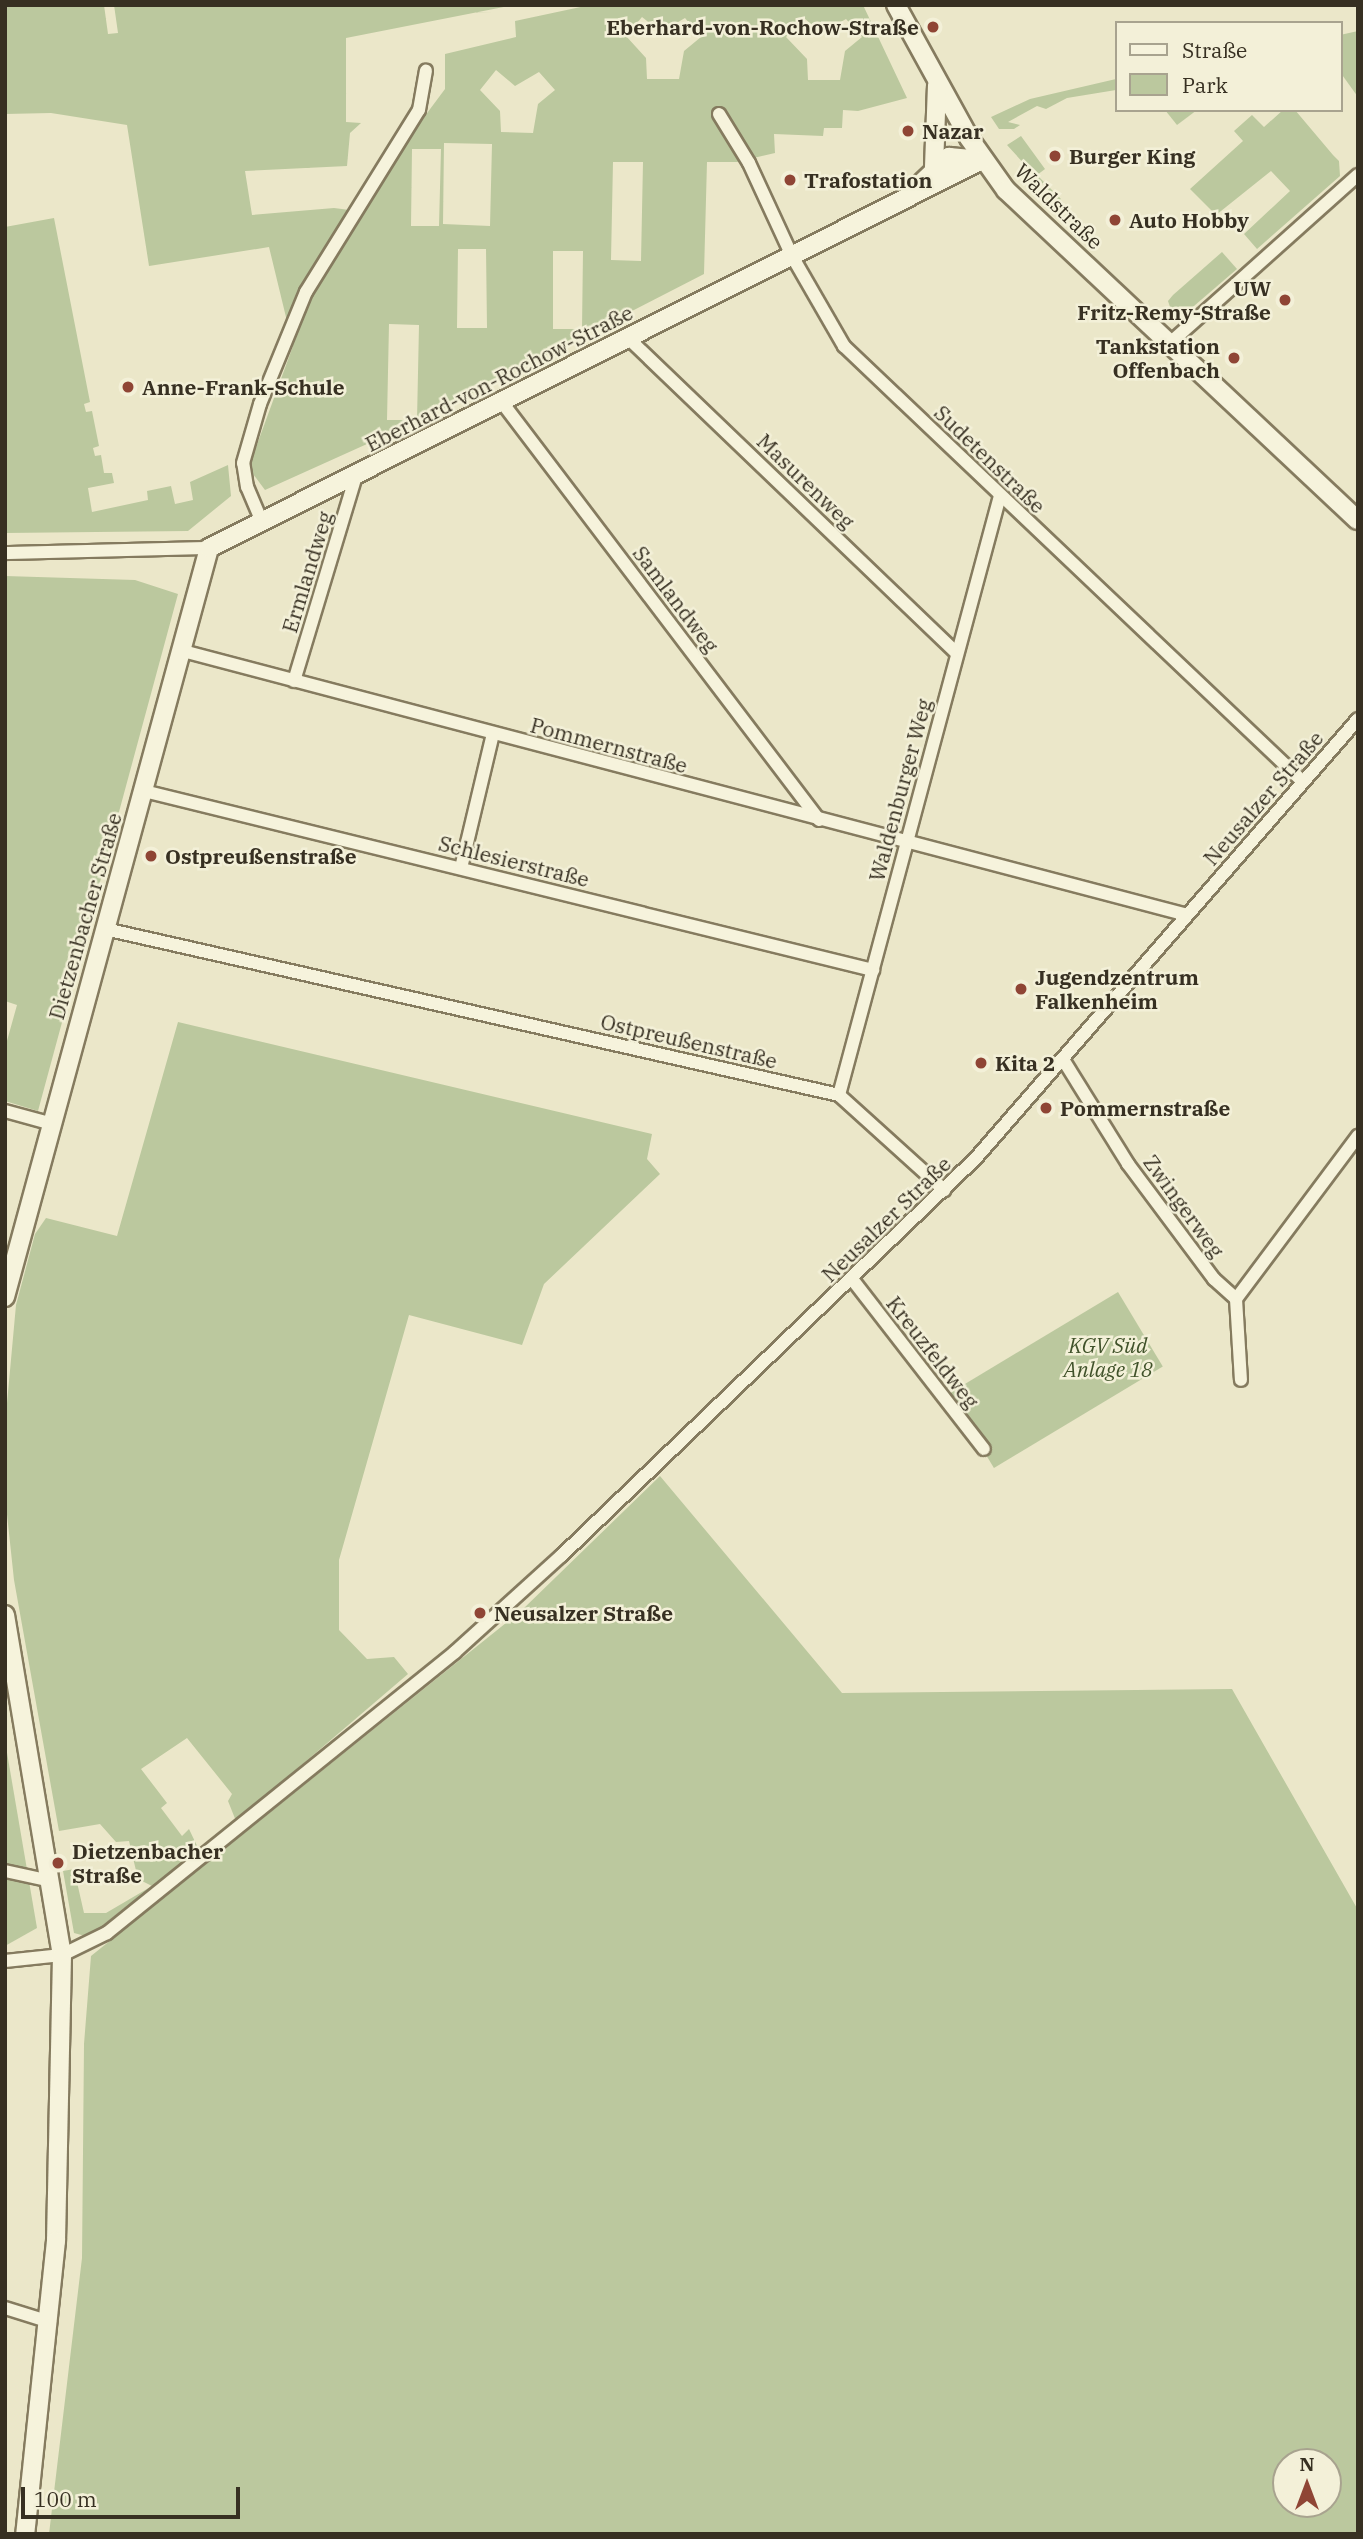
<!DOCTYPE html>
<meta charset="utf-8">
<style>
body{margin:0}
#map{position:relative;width:1363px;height:2539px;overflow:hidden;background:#ebe7c9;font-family:"IBM Plex Serif",serif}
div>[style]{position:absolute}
.green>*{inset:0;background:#bbc89e;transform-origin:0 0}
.roads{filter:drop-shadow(2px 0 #857b5f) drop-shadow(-2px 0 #857b5f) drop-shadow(0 2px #857b5f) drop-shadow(0 -2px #857b5f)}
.minor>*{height:12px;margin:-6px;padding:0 6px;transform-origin:6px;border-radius:6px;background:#f6f3dc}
.secondary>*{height:18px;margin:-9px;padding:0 9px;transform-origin:9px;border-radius:9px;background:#f6f3dc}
.dots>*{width:19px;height:19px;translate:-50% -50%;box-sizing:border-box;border:4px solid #f3f0d8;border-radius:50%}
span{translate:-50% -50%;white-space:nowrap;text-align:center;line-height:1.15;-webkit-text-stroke:5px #f3f0d8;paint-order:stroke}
.poi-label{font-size:21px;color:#373022;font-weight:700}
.right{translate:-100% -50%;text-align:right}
.left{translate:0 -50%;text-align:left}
.street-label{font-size:21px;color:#373022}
.park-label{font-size:21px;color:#40522a;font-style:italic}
.frame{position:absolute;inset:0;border:7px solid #373022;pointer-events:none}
.legend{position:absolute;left:1115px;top:21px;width:228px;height:91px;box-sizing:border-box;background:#f3f0d8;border:2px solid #a8a38f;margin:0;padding:9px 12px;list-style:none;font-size:21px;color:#373022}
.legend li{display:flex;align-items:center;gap:14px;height:35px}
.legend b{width:35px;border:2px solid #a8a38f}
.north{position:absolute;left:1272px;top:2448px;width:70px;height:70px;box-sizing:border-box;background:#f3f0d8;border:2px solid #a8a38f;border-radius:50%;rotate:0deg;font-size:19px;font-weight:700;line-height:28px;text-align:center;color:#373022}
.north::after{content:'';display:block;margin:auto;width:24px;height:32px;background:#8f4535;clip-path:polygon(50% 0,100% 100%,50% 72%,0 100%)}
.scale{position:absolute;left:21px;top:2487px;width:219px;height:32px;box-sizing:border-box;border:4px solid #373022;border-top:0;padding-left:9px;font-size:21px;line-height:24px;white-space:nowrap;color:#373022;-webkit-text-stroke:5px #f3f0d8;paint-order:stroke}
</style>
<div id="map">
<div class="green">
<i style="clip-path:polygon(evenodd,5px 5px,104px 5px,108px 34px,118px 33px,114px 5px,514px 5px,346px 38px,346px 122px,361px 123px,350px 133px,347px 166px,245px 171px,252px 215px,334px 208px,365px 212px,407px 140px,445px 89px,445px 54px,516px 37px,515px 21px,590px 5px,863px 5px,907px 98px,858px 111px,843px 110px,842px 128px,824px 128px,823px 136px,774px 134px,775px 153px,737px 162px,707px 162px,704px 274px,418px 421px,265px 490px,253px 474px,251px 461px,293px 346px,269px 247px,149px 266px,127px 125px,51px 113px,5px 114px,5px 5px,642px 17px,661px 32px,685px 18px,701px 37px,684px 51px,679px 79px,647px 79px,646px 58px,626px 36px,642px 17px,5px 5px,803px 17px,821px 33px,846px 19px,862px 37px,845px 51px,840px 80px,808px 80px,807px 59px,786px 37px,803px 17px,5px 5px,496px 70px,515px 86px,539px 72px,555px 90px,538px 104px,533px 133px,501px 132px,500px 111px,480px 90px,496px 70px,5px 5px,444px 143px,492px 144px,490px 226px,443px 224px,444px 143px,5px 5px,412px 149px,441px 149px,439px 226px,411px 226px,412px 149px,5px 5px,613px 162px,643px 162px,641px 261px,611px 260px,613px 162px,5px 5px,458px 249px,486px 249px,487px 328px,457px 328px,458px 249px,5px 5px,553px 251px,583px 251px,582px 329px,553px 329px,553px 251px,5px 5px,389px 324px,419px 325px,417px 420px,387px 420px,389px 324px)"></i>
<i style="clip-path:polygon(1358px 31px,1358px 97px,1340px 72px,1340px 35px)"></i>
<i style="clip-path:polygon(1116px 79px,1116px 90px,1067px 98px,1046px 109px,1037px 106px,1008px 122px,1020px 125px,1014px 129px,999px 129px,991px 117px,1030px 99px)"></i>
<i style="clip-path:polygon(1165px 110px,1197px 110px,1177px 125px)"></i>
<i style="clip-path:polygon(1283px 110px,1295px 110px,1333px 155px,1339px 161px,1340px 176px,1257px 249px,1244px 234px,1290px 191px,1271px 171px,1216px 215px,1190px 189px,1243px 141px,1234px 131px,1252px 115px,1264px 127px)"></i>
<i style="clip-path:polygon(1021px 136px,1045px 169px,1037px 175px,1061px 199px,1058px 201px,1007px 145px)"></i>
<i style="clip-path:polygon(54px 218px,90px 402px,84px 404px,86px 412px,92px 411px,99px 446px,93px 448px,95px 456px,101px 455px,104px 473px,112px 473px,114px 483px,88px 488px,92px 512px,148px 500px,147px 491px,171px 486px,175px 504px,193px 500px,190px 482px,228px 465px,231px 496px,188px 531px,5px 533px,5px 227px)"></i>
<i style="clip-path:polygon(1222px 252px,1237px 269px,1187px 312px,1170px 307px,1168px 301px,1173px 295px)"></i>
<i style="clip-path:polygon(5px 576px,135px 580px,178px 594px,38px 1111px,5px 1101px,5px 1048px,17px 1005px,5px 1001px)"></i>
<i style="clip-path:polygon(178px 1022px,652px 1134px,647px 1159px,660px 1174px,544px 1284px,522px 1345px,409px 1315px,339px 1560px,339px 1630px,367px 1659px,394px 1657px,408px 1674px,236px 1821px,228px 1801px,232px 1794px,187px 1738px,141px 1769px,167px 1803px,161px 1808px,182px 1836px,189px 1829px,199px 1850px,128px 1910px,124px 1908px,89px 1937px,74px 1933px,63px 1871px,74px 1869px,84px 1913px,106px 1913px,152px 1886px,138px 1879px,129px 1841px,116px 1842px,100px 1824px,59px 1831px,14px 1580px,6px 1505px,6px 1414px,16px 1305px,35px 1234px,46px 1218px,117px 1236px)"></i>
<i style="left:1118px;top:1292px;width:87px;height:197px;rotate:59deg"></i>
<i style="clip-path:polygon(evenodd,660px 1476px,842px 1693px,1232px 1689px,1358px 1910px,1358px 2534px,49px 2534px,82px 2258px,84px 2044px,91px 1956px,522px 1610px,660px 1476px,1286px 2462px,1328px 2462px,1328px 2504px,1286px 2504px,1286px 2462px)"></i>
<i style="clip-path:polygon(5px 1741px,37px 1928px,5px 1946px)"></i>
</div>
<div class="roads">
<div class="minor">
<i style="left:719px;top:114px;width:57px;rotate:58.5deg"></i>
<i style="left:749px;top:163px;width:102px;rotate:65.2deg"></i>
<i style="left:792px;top:256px;width:104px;rotate:60deg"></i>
<i style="left:844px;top:346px;width:632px;rotate:43.52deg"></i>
<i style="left:628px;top:338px;width:455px;rotate:43.8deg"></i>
<i style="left:1170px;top:343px;width:252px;rotate:-41.8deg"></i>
<i style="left:501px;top:401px;width:526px;rotate:52.8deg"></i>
<i style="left:262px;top:522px;width:38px;rotate:-113deg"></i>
<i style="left:247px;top:487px;width:24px;rotate:-99deg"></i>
<i style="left:243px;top:463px;width:61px;rotate:-73.9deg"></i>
<i style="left:260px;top:404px;width:121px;rotate:-67.7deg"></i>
<i style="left:306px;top:292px;width:214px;rotate:-58.2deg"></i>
<i style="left:419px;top:110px;width:40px;rotate:-80deg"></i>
<i style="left:5px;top:553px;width:204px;rotate:-1.4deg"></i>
<i style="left:183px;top:651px;width:1038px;rotate:14.73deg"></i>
<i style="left:294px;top:681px;width:215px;rotate:-73.2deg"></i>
<i style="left:144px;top:791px;width:751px;rotate:13.8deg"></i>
<i style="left:461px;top:868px;width:138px;rotate:-76.6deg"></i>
<i style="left:105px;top:929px;width:753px;rotate:12.74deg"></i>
<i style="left:839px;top:1095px;width:142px;rotate:42.1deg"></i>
<i style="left:1064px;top:1061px;width:121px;rotate:58.1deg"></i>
<i style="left:1128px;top:1164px;width:144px;rotate:53.2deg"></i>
<i style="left:1214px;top:1279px;width:30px;rotate:42deg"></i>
<i style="left:1236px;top:1299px;width:81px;rotate:86.5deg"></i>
<i style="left:839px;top:1095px;width:620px;rotate:-74.96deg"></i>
<i style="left:5px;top:1111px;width:46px;rotate:15.3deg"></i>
<i style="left:852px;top:1279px;width:215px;rotate:52.2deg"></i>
<i style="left:1236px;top:1299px;width:204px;rotate:-53.2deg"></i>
<i style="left:5px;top:1871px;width:47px;rotate:12.3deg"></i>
<i style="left:5px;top:1961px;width:57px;rotate:-6deg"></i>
<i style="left:62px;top:1955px;width:50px;rotate:-26.1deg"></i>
<i style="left:107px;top:1933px;width:447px;rotate:-38.9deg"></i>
<i style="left:455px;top:1652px;width:143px;rotate:-42.2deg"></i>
<i style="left:561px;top:1556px;width:575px;rotate:-43.8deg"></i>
<i style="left:976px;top:1158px;width:582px;rotate:-48.97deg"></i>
<i style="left:5px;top:2308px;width:47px;rotate:17.3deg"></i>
</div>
<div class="secondary">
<i style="left:896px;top:5px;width:152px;rotate:61.2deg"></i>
<i style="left:969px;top:138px;width:64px;rotate:54.6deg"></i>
<i style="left:1006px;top:190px;width:482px;rotate:43.2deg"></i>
<i style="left:934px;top:167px;width:82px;rotate:-87.9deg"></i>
<i style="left:913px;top:191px;width:50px;rotate:-43.4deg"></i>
<i style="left:949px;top:157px;width:33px;rotate:5deg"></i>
<i style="left:5px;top:1297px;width:776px;rotate:-74.76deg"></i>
<i style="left:209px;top:548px;width:865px;rotate:-26.65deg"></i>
<i style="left:5px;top:1615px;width:345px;rotate:80.5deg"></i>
<i style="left:62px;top:1955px;width:286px;rotate:91.2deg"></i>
<i style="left:56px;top:2241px;width:295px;rotate:96deg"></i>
</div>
</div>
<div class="dots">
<i style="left:933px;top:27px;background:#8f4535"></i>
<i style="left:908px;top:131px;background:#8f4535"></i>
<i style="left:1055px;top:156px;background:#8f4535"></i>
<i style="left:790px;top:180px;background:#8f4535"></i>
<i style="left:1115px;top:220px;background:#8f4535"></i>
<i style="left:1285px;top:300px;background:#8f4535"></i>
<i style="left:1234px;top:358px;background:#8f4535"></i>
<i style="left:128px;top:387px;background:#8f4535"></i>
<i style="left:151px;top:856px;background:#8f4535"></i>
<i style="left:1021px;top:989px;background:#8f4535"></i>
<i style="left:981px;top:1063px;background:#8f4535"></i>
<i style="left:1046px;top:1108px;background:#8f4535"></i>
<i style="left:480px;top:1613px;background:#8f4535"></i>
<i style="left:58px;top:1863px;background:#8f4535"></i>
</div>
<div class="poi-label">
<span class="right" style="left:919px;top:27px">Eberhard-von-Rochow-Straße</span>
<span class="left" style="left:922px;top:131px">Nazar</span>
<span class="left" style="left:1069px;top:156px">Burger King</span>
<span class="left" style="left:804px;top:180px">Trafostation</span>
<span class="left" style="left:1129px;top:220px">Auto Hobby</span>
<span class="right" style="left:1271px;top:300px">UW<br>Fritz-Remy-Straße</span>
<span class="right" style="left:1220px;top:358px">Tankstation<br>Offenbach</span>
<span class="left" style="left:142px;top:387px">Anne-Frank-Schule</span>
<span class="left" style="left:165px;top:856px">Ostpreußenstraße</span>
<span class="left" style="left:1035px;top:989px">Jugendzentrum<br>Falkenheim</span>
<span class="left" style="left:995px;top:1063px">Kita 2</span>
<span class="left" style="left:1060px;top:1108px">Pommernstraße</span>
<span class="left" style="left:494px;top:1613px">Neusalzer Straße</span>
<span class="left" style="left:72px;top:1863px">Dietzenbacher<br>Straße</span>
</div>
<div class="street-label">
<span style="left:1059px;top:206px;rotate:44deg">Waldstraße</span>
<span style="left:499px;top:378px;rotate:-27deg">Eberhard-von-Rochow-Straße</span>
<span style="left:990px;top:459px;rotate:44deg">Sudetenstraße</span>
<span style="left:806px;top:481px;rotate:44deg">Masurenweg</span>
<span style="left:307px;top:572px;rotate:-73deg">Ermlandweg</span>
<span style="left:676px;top:599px;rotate:53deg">Samlandweg</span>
<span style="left:609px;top:745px;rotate:15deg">Pommernstraße</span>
<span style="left:900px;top:790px;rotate:-75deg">Waldenburger Weg</span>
<span style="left:1263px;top:798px;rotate:-49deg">Neusalzer Straße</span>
<span style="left:514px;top:861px;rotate:14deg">Schlesierstraße</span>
<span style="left:85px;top:916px;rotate:-74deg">Dietzenbacher Straße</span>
<span style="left:689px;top:1041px;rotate:13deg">Ostpreußenstraße</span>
<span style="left:1184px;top:1206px;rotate:54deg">Zwingerweg</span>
<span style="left:886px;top:1219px;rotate:-44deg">Neusalzer Straße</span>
<span style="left:933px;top:1352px;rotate:52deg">Kreuzfeldweg</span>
</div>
<div class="park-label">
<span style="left:1108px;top:1357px">KGV Süd<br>Anlage 18</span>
</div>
<div class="frame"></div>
<ul class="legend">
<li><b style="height:9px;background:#f6f3dc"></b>Straße</li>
<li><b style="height:19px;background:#bbc89e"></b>Park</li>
</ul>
<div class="north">N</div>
<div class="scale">100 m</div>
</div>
